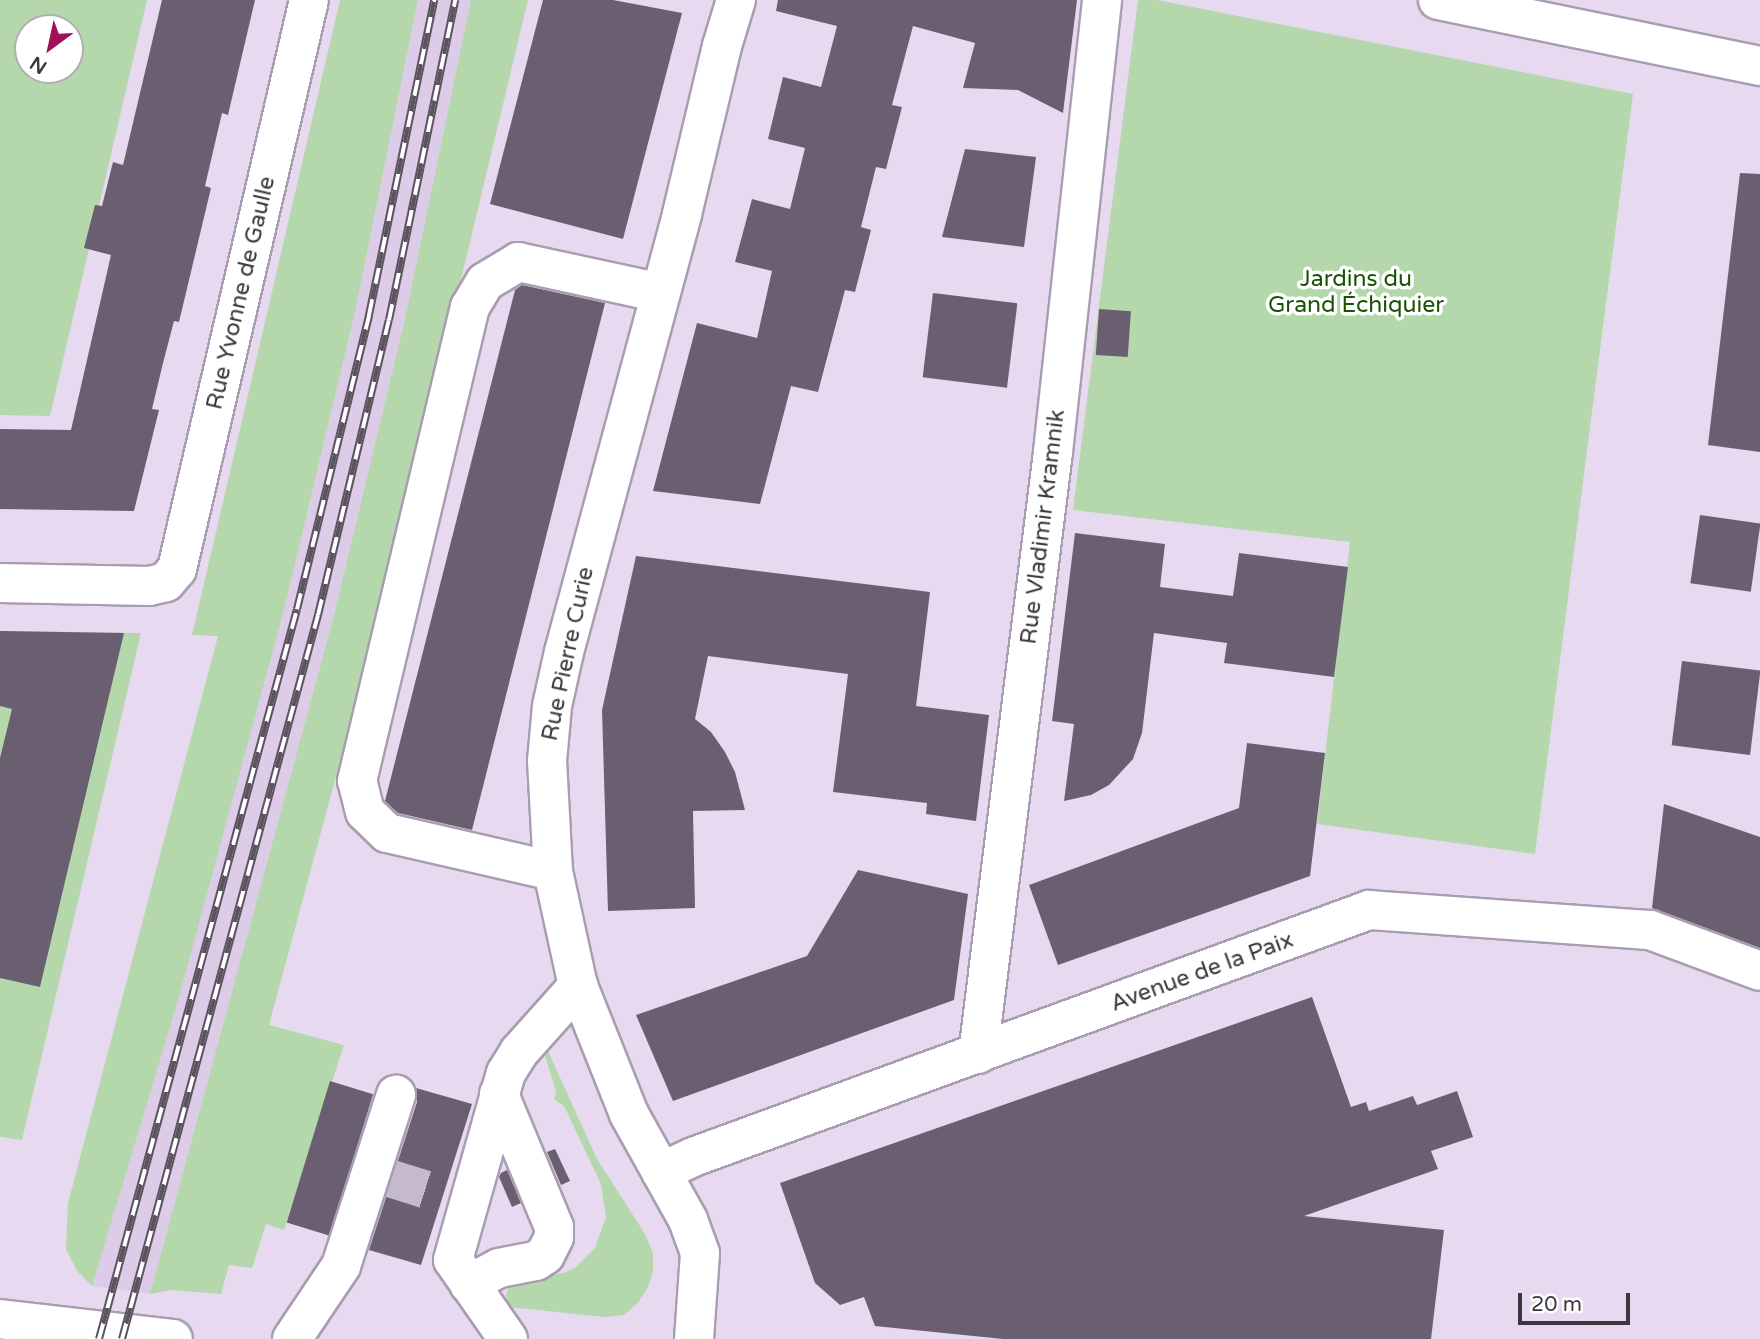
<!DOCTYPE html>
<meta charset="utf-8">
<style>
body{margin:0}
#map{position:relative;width:1760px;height:1339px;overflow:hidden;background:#e7daf0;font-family:"Varela Round",sans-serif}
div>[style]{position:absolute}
.built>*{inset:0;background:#dccce7}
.green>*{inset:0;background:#b4d7ac}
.building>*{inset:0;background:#6a5e71;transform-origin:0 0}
.minor-tunnel>*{height:38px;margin-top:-19px;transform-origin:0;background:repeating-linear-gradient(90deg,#c5b9cd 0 38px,transparent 0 57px)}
.roads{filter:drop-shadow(2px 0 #a99db1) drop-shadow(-2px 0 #a99db1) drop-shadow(0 2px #a99db1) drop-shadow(0 -2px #a99db1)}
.minor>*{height:38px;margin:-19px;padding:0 19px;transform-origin:19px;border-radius:19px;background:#fff}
.major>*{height:38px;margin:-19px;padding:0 19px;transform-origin:19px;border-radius:19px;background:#fff}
.rail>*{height:8px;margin-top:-4px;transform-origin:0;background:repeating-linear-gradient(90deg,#fff 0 16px,#5b545f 0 32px);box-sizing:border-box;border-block:2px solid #5b545f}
span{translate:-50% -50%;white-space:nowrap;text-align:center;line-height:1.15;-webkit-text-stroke:7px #fff;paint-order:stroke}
.park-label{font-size:23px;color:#195204}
.street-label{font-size:23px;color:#3c373f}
.north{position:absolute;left:14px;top:14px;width:70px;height:70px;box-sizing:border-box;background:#fff;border:2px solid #b1afb2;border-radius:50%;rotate:213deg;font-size:19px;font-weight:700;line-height:28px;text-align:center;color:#3c373f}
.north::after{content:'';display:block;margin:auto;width:24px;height:32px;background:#a01159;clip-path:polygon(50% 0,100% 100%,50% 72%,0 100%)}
.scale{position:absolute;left:1518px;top:1293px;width:112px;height:32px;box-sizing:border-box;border:4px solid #3c373f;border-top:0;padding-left:9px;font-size:21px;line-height:24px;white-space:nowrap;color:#3c373f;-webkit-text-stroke:5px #fff;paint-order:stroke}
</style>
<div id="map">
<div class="built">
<i style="clip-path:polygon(418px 0,471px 0,404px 323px,333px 619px,150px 1294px,92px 1286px,285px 606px,355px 312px)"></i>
</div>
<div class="green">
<i style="clip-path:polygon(evenodd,0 0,147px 0,50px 416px,0 415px,0 0,28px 28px,70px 28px,70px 70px,28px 70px,28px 28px)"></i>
<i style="clip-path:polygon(340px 0,418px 0,355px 312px,285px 606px,179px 997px,92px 1286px,77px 1271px,66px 1249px,68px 1203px,218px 636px,192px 635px)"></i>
<i style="clip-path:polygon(471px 0,528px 0,390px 576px,269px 1025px,344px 1045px,284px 1230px,266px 1224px,252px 1268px,229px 1265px,221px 1294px,171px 1290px,150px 1294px,333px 619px,404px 323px)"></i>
<i style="clip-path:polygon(1138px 0,1157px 0,1633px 94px,1535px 854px,1317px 824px,1350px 542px,1073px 510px)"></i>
<i style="clip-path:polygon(0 631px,141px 633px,22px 1140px,0 1137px)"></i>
<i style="clip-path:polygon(548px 1051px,597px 1159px,645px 1234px,653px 1253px,653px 1272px,648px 1287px,638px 1303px,624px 1315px,605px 1317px,508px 1307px,506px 1295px,510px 1282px,564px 1273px,576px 1267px,595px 1248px,606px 1217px,601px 1184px,564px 1106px,554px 1099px,556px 1091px,545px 1056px)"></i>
</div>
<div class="building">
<i style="clip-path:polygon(162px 0,255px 0,228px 115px,222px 113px,205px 186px,211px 188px,179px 322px,174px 321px,163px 363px,152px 409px,159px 410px,134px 511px,0 509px,0 429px,71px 430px,111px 255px,84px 248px,95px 205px,102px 206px,113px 162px,123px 165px)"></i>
<i style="clip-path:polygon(543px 0,613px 0,682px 13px,623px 239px,490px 204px)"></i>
<i style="clip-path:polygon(778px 0,1077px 0,1063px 113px,1018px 90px,963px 88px,975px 43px,913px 26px,892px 105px,902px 107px,886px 169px,876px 167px,861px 227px,871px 230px,855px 292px,845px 290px,818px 392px,791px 386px,760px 504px,653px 491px,697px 323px,757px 338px,772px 271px,735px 262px,752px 199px,790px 209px,805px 148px,768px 139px,783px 77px,821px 87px,837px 26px,776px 11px)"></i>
<i style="clip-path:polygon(965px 149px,1036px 157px,1024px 247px,942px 237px)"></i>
<i style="clip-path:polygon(1740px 173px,1760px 174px,1760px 452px,1708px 445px)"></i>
<i style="clip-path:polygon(522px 285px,605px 303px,472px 830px,398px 813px,385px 801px,515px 290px)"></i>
<i style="left:933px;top:293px;width:85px;height:85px;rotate:7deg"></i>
<i style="left:1099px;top:309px;width:32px;height:46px;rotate:4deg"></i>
<i style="left:1700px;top:515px;width:61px;height:69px;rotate:8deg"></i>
<i style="clip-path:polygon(1075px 533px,1165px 544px,1160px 587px,1233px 596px,1239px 553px,1348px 567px,1334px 677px,1224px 663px,1227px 643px,1154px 633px,1142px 733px,1133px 759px,1109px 785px,1091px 795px,1064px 801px,1074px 724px,1052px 721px)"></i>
<i style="clip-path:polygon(636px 556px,930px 592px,916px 706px,989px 715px,976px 821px,926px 814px,927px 803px,833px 792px,848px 674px,708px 656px,695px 719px,711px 732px,725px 752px,735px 772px,745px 810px,693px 811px,695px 908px,608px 911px,602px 710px)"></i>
<i style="clip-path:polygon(0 631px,124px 633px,40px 987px,0 978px,0 758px,12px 709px,0 706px)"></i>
<i style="left:1682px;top:661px;width:79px;height:85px;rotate:7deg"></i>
<i style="clip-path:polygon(1247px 743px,1325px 753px,1310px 876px,1058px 965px,1029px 885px,1239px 808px)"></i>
<i style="clip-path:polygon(1664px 804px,1760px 837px,1760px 948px,1652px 908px)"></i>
<i style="clip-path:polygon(858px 870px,968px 894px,954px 1000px,673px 1101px,636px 1015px,807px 956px)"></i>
<i style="clip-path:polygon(1312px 997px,1351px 1107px,1366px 1102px,1369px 1111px,1413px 1096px,1417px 1105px,1457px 1091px,1473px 1137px,1431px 1151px,1438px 1169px,1304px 1216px,1444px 1230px,1431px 1339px,1003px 1339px,875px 1326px,864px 1297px,840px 1305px,815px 1283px,780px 1183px)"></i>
<i style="left:330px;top:1081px;width:45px;height:148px;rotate:17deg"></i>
<i style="clip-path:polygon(416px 1088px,472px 1104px,421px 1265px,369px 1250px,417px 1102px)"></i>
<i style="clip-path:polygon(555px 1149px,570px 1181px,561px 1185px,547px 1152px)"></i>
<i style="clip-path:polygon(507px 1170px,521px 1203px,512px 1207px,499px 1177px,501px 1173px)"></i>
</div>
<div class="minor-tunnel">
<i style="left:389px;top:1178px;width:57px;rotate:17.5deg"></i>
</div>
<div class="roads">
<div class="minor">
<i style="left:1438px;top:0;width:329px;rotate:11.6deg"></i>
<i style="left:0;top:583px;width:149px;rotate:1.2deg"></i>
<i style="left:149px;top:586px;width:17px;rotate:-13deg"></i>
<i style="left:166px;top:582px;width:17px;rotate:-50deg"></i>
<i style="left:177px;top:569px;width:584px;rotate:-76.94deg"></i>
<i style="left:553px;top:871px;width:170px;rotate:-167.1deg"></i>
<i style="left:387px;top:833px;width:30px;rotate:-136deg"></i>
<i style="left:365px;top:812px;width:32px;rotate:-104deg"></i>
<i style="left:357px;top:781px;width:487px;rotate:-76.6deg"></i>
<i style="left:470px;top:307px;width:29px;rotate:-59deg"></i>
<i style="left:485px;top:282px;width:39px;rotate:-31deg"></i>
<i style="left:518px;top:262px;width:146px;rotate:12.2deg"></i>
<i style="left:978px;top:1054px;width:607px;rotate:-82.9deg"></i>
<i style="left:1053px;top:452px;width:455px;rotate:-83.8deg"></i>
<i style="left:661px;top:1172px;width:35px;rotate:-25deg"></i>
<i style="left:693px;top:1157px;width:720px;rotate:-20.07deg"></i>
<i style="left:1369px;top:910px;width:282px;rotate:4.1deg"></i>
<i style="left:1650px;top:930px;width:117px;rotate:20.4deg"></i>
<i style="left:469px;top:1284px;width:34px;rotate:-28deg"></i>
<i style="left:499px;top:1268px;width:38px;rotate:-11deg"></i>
<i style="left:536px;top:1261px;width:11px;rotate:-34deg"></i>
<i style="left:545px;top:1255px;width:20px;rotate:-63deg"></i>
<i style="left:554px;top:1237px;width:10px;rotate:-90deg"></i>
<i style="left:554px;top:1227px;width:144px;rotate:-112.5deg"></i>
<i style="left:292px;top:1339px;width:88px;rotate:-56.1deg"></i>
<i style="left:341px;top:1266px;width:180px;rotate:-72.2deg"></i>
<i style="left:508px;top:1339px;width:96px;rotate:-124.8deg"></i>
<i style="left:453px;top:1260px;width:194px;rotate:-74.2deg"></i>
<i style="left:506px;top:1073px;width:25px;rotate:-58deg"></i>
<i style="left:519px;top:1052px;width:89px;rotate:-48.2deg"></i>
<i style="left:694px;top:1339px;width:86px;rotate:-86deg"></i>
<i style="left:700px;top:1253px;width:35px;rotate:-110deg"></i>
<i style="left:688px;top:1220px;width:121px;rotate:-119.1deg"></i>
<i style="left:629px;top:1114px;width:138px;rotate:-111.7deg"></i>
<i style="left:578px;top:986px;width:118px;rotate:-102.3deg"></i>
<i style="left:553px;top:871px;width:110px;rotate:-93.1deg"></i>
<i style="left:547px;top:761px;width:55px;rotate:-84.8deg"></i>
<i style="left:552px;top:706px;width:55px;rotate:-77.5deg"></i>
<i style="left:564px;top:652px;width:454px;rotate:-74.9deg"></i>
<i style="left:682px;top:214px;width:173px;rotate:-76.6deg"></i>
<i style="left:722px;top:46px;width:48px;rotate:-73.1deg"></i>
</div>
<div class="major">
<i style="left:0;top:1319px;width:174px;rotate:6.6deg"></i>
</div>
</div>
<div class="rail">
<i style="left:99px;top:1339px;width:756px;rotate:-74.82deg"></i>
<i style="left:297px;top:609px;width:303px;rotate:-76.2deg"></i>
<i style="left:369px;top:315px;width:322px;rotate:-78.3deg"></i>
<i style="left:122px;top:1339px;width:750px;rotate:-74.85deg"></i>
<i style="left:318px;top:615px;width:303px;rotate:-76.5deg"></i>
<i style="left:389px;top:320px;width:327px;rotate:-78.3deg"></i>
</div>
<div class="park-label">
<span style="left:1356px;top:292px">Jardins du<br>Grand Échiquier</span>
</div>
<div class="street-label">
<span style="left:241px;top:293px;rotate:-77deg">Rue Yvonne de Gaulle</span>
<span style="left:1043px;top:527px;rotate:-83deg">Rue Vladimir Kramnik</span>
<span style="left:568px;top:654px;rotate:-78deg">Rue Pierre Curie</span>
<span style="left:1202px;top:972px;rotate:-20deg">Avenue de la Paix</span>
</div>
<div class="north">N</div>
<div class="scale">20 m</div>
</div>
